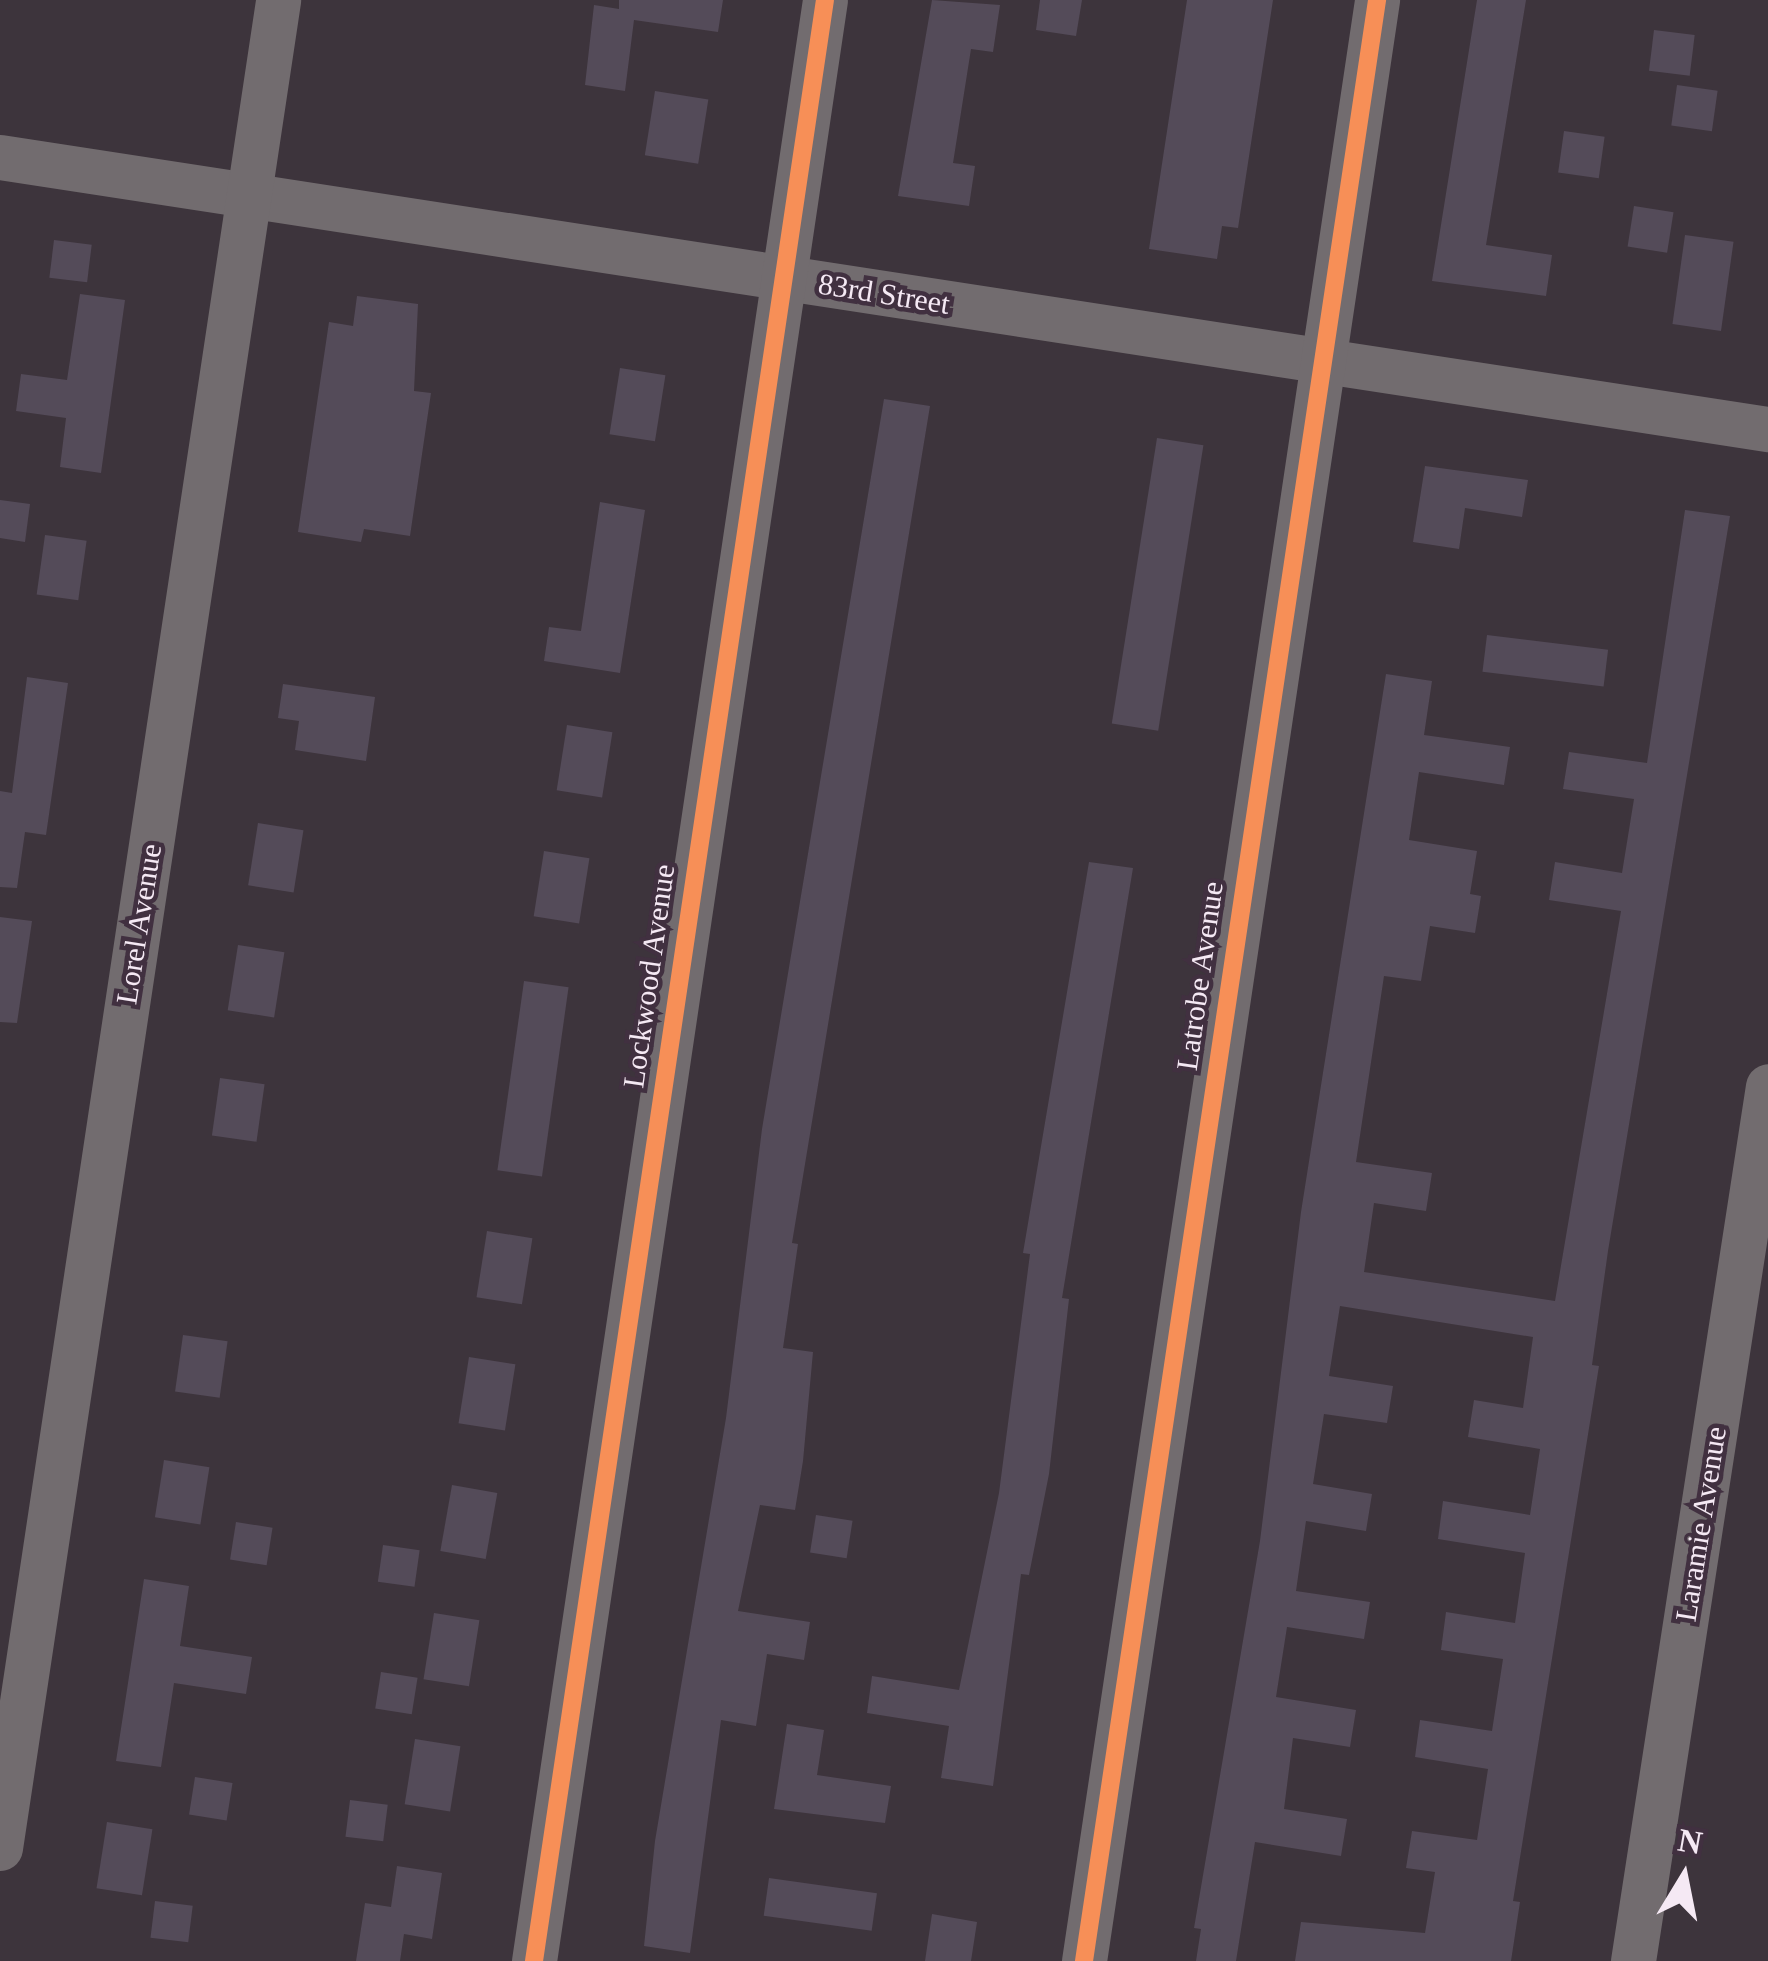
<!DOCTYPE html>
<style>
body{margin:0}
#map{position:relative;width:1768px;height:1961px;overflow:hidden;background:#3d343c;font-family:"Times New Roman",serif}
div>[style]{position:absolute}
.building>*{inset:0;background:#544b59;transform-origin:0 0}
.minor>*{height:45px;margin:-22.5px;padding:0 22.5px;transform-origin:22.5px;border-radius:22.5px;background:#726c6f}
.cycleway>*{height:18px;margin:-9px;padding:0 9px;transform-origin:9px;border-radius:9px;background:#f78f57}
span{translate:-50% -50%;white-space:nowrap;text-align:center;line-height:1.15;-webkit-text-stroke:9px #413040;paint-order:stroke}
.street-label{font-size:30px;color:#f5e9f4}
.north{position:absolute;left:1624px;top:1817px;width:120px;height:120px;-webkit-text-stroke:9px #413040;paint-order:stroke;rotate:10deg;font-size:33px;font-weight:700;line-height:48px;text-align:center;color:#f5e9f4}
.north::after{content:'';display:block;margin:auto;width:42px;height:54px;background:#f5e9f4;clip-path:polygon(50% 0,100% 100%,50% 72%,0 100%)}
</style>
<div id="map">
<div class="building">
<i style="clip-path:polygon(619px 0,723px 0,718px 32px,634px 20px,625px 91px,585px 85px,594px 5px,619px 9px)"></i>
<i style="clip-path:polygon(932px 0,1000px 5px,993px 52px,971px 49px,953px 163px,975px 166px,969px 206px,898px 196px)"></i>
<i style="clip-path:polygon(1040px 0,1082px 0,1076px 36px,1036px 30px)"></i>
<i style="clip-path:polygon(1187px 0,1273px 0,1238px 228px,1222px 226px,1217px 259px,1149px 249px)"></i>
<i style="clip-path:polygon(1477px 0,1526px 0,1486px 245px,1552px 255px,1546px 296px,1432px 281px)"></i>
<i style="left:1654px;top:30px;width:41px;height:41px;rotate:7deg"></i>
<i style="left:1677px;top:85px;width:41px;height:41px;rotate:8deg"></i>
<i style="left:655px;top:91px;width:54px;height:65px;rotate:9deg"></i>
<i style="left:1564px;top:131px;width:41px;height:42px;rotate:8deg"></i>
<i style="left:1634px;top:206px;width:40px;height:41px;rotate:9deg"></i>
<i style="left:1685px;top:235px;width:49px;height:90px;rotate:8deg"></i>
<i style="left:54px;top:240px;width:38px;height:38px;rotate:7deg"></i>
<i style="clip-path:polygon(80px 294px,125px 300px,101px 473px,60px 467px,66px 418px,16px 411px,21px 374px,67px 380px)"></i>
<i style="clip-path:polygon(357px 296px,418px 304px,414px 391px,431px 393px,410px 536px,364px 529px,361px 542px,298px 532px,329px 322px,353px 326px)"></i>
<i style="left:620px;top:368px;width:46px;height:67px;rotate:9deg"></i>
<i style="clip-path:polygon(884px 399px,930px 406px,792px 1243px,798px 1244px,783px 1348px,813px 1352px,803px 1461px,795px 1510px,760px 1505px,738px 1611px,810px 1622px,804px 1660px,767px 1654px,756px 1726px,721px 1720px,690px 1953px,644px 1946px,655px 1841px,726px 1418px,762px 1129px)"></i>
<i style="left:1157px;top:438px;width:47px;height:289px;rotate:9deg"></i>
<i style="clip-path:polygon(1425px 466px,1528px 480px,1522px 517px,1465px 508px,1459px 549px,1413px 542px)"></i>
<i style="clip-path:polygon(0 500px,30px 504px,25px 542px,0 538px)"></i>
<i style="clip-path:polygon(600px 502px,645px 510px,620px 673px,544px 661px,549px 627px,581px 631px)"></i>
<i style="clip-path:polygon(1685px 510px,1730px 516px,1608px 1251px,1592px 1365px,1599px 1366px,1513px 1901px,1520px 1902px,1511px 1961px,1295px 1961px,1301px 1922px,1425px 1933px,1435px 1872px,1406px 1868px,1412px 1831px,1477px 1840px,1488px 1769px,1415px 1757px,1420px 1720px,1492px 1731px,1503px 1659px,1441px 1650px,1446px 1612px,1515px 1623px,1525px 1553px,1438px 1539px,1443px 1501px,1530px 1515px,1540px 1449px,1468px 1437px,1474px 1400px,1523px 1408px,1533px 1337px,1340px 1306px,1329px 1376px,1393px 1386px,1387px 1423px,1324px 1414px,1313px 1484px,1372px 1494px,1366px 1531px,1306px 1521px,1296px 1591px,1370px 1602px,1364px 1639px,1287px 1627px,1276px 1697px,1356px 1710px,1350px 1747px,1293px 1738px,1284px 1809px,1347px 1819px,1341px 1856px,1255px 1842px,1236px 1961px,1196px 1961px,1201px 1929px,1194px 1928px,1260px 1541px,1301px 1212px,1386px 674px,1432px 681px,1424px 735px,1510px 747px,1504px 785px,1419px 772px,1409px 840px,1477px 851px,1470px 894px,1481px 896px,1475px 933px,1430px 926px,1421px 981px,1384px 976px,1356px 1162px,1432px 1173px,1426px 1211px,1374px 1203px,1364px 1272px,1555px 1301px,1621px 911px,1549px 900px,1555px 862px,1622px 873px,1634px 799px,1563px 789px,1569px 752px,1647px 763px)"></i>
<i style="left:45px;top:535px;width:42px;height:60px;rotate:8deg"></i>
<i style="left:1487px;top:635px;width:122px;height:37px;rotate:7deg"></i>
<i style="clip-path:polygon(27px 677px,68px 683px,46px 835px,25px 832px,17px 888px,0 887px,0 791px,12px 793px)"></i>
<i style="clip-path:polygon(283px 684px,375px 697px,366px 761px,295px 750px,299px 721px,278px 718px)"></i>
<i style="left:567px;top:725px;width:46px;height:66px;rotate:9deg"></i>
<i style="left:258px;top:823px;width:46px;height:63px;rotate:9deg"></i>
<i style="left:544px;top:851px;width:46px;height:66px;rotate:9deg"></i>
<i style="clip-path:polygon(1089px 862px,1133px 868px,1062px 1298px,1069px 1299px,1049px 1474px,1029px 1575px,1021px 1574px,993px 1786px,941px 1778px,949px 1726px,867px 1713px,872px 1676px,959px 1690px,999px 1493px,1030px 1254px,1023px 1253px)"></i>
<i style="clip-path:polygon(0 917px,32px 921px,17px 1023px,0 1022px)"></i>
<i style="left:238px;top:945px;width:47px;height:66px;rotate:9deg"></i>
<i style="left:524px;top:981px;width:45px;height:191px;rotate:8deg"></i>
<i style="left:220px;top:1078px;width:45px;height:58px;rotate:8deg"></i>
<i style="left:487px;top:1231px;width:46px;height:67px;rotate:9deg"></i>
<i style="left:183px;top:1335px;width:45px;height:57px;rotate:8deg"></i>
<i style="left:469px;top:1357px;width:47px;height:67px;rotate:9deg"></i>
<i style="left:164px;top:1460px;width:46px;height:58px;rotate:9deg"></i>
<i style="left:452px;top:1485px;width:46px;height:67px;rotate:10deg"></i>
<i style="left:816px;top:1515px;width:37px;height:38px;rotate:9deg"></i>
<i style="left:236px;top:1522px;width:37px;height:38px;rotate:9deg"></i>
<i style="left:383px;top:1545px;width:37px;height:37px;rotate:8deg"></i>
<i style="clip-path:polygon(144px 1579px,189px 1586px,180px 1646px,252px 1657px,246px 1694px,174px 1683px,161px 1767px,116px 1761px)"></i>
<i style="left:434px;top:1613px;width:46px;height:67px;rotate:9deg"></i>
<i style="left:381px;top:1672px;width:37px;height:37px;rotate:9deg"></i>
<i style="clip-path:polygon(787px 1724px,824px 1730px,817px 1775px,891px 1786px,885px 1823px,774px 1809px)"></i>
<i style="left:415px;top:1739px;width:46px;height:66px;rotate:9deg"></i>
<i style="left:195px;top:1777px;width:38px;height:38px;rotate:9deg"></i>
<i style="left:350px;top:1800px;width:38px;height:37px;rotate:7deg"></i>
<i style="left:107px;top:1822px;width:46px;height:67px;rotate:9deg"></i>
<i style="clip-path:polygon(397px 1866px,442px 1873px,432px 1939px,404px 1934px,400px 1961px,356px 1961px,365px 1903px,391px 1907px)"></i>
<i style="left:769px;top:1878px;width:109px;height:38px;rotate:8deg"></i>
<i style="left:155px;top:1901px;width:38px;height:37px;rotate:7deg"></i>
<i style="clip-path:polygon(932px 1914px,977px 1922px,971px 1961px,925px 1961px)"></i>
</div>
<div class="minor">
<i style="left:0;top:157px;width:1789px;rotate:8.75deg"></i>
<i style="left:0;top:1848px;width:1869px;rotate:-81.44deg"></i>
<i style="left:534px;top:1961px;width:1982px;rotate:-81.56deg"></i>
<i style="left:1084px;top:1961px;width:1983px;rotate:-81.5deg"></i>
<i style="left:1633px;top:1961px;width:885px;rotate:-81.23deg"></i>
</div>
<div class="cycleway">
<i style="left:534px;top:1961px;width:1982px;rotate:-81.56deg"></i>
<i style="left:1084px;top:1961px;width:1983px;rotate:-81.5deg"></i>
</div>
<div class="street-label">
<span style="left:884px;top:294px;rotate:9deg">83rd Street</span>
<span style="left:139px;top:924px;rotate:-81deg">Lorel Avenue</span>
<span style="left:649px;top:976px;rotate:-82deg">Lockwood Avenue</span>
<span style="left:1200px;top:976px;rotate:-82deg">Latrobe Avenue</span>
<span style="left:1701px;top:1524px;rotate:-81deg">Laramie Avenue</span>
</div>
<div class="north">N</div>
</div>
